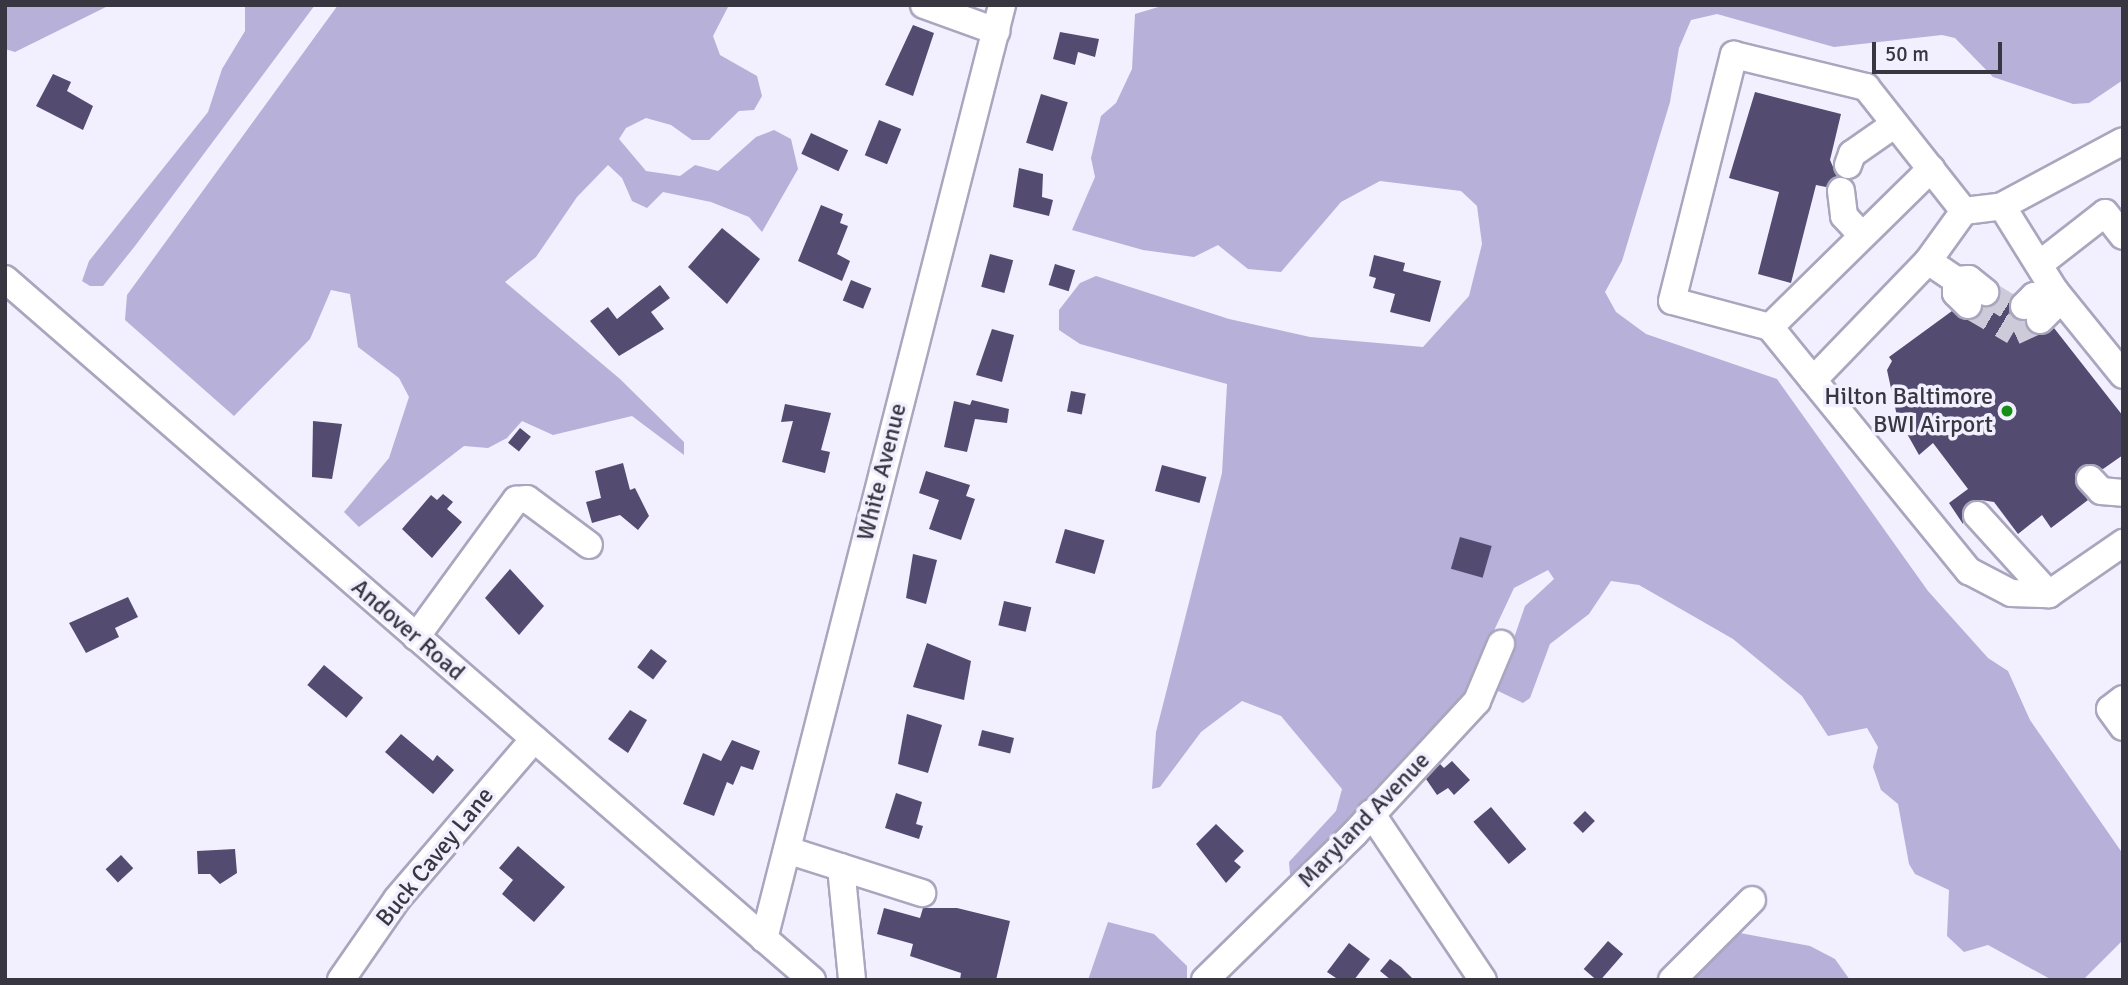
<!DOCTYPE html>
<style>
body{margin:0}
#map{position:relative;width:2128px;height:985px;overflow:hidden;background:#f2efff;font-family:Signika,sans-serif}
div>[style]{position:absolute}
.forest>*{inset:0;background:#b7b0d9}
.building>*{inset:0;background:#534c70;transform-origin:0 0}
.minor-tunnel>*{height:26px;margin-top:-13px;transform-origin:0;background:repeating-linear-gradient(90deg,#cdcad9 0 26px,transparent 0 39px)}
.roads{filter:drop-shadow(2px 0 #a9a6be) drop-shadow(-2px 0 #a9a6be) drop-shadow(0 2px #a9a6be) drop-shadow(0 -2px #a9a6be)}
.minor>*{height:26px;margin:-13px;padding:0 13px;transform-origin:13px;border-radius:13px;background:#fff}
.dots>*{width:19px;height:19px;translate:-50% -50%;box-sizing:border-box;border:4px solid #f2efff;border-radius:50%}
span{translate:-50% -50%;white-space:nowrap;text-align:center;line-height:1.15;-webkit-text-stroke:7px #f2efff;paint-order:stroke}
.poi-label{font-size:24px;color:#383640}
.right{translate:-100% -50%;text-align:right}
.street-label{font-size:24px;color:#383640}
.frame{position:absolute;inset:0;border:7px solid #383640;pointer-events:none}
.scale{position:absolute;left:1872px;top:42px;width:130px;height:32px;box-sizing:border-box;border:4px solid #383640;border-top:0;padding-left:9px;font-size:21px;line-height:24px;white-space:nowrap;color:#383640;-webkit-text-stroke:5px #f2efff;paint-order:stroke}
</style>
<div id="map">
<div class="forest">
<i style="clip-path:polygon(5px 5px,135px 5px,108px 6px,15px 52px,5px 49px)"></i>
<i style="clip-path:polygon(245px 5px,315px 5px,135px 246px,103px 286px,90px 286px,82px 281px,89px 261px,208px 112px,222px 69px,245px 31px)"></i>
<i style="clip-path:polygon(338px 5px,729px 5px,713px 36px,720px 55px,757px 76px,762px 96px,754px 110px,739px 111px,709px 140px,692px 140px,671px 125px,646px 118px,626px 128px,619px 139px,646px 171px,680px 176px,695px 165px,718px 171px,756px 137px,774px 130px,791px 139px,798px 169px,762px 232px,749px 217px,711px 202px,663px 192px,647px 208px,632px 201px,622px 178px,608px 165px,577px 197px,536px 257px,505px 282px,620px 379px,684px 442px,684px 455px,632px 416px,553px 435px,522px 421px,507px 438px,488px 448px,464px 446px,359px 527px,344px 512px,389px 458px,409px 397px,399px 378px,358px 347px,350px 294px,331px 290px,310px 339px,234px 416px,125px 320px,127px 295px)"></i>
<i style="clip-path:polygon(1165px 5px,2123px 5px,2123px 80px,2089px 103px,2073px 104px,1993px 77px,1955px 38px,1942px 35px,1834px 47px,1717px 14px,1691px 20px,1679px 48px,1670px 102px,1622px 261px,1605px 292px,1616px 312px,1646px 334px,1777px 379px,1928px 591px,1988px 658px,2008px 671px,2030px 720px,2123px 854px,2123px 940px,2083px 980px,2052px 980px,1988px 945px,1964px 952px,1947px 936px,1949px 890px,1915px 874px,1909px 864px,1898px 804px,1881px 790px,1873px 767px,1878px 747px,1867px 728px,1828px 736px,1802px 696px,1733px 639px,1639px 585px,1611px 581px,1589px 614px,1550px 644px,1530px 698px,1523px 703px,1496px 690px,1525px 606px,1554px 579px,1548px 570px,1514px 588px,1460px 703px,1298px 876px,1290px 874px,1289px 862px,1336px 811px,1342px 789px,1281px 716px,1242px 701px,1201px 732px,1160px 787px,1152px 789px,1156px 732px,1222px 473px,1227px 384px,1080px 344px,1059px 330px,1059px 310px,1080px 283px,1096px 276px,1229px 319px,1310px 337px,1423px 347px,1469px 296px,1482px 244px,1477px 206px,1461px 191px,1380px 181px,1341px 202px,1281px 272px,1248px 269px,1218px 245px,1194px 257px,1143px 250px,1072px 230px,1095px 177px,1091px 158px,1101px 116px,1116px 103px,1132px 69px,1135px 14px)"></i>
<i style="clip-path:polygon(1108px 922px,1154px 934px,1187px 966px,1187px 980px,1088px 980px)"></i>
<i style="clip-path:polygon(1740px 933px,1810px 946px,1835px 959px,1850px 980px,1686px 980px,1719px 944px)"></i>
</div>
<div class="building">
<i style="clip-path:polygon(913px 25px,934px 33px,913px 96px,885px 85px)"></i>
<i style="clip-path:polygon(1060px 32px,1099px 39px,1095px 57px,1078px 52px,1075px 65px,1053px 59px)"></i>
<i style="clip-path:polygon(53px 74px,71px 82px,67px 91px,93px 106px,83px 130px,36px 106px)"></i>
<i style="clip-path:polygon(1755px 92px,1841px 114px,1830px 160px,1837px 176px,1826px 187px,1816px 185px,1791px 283px,1758px 274px,1779px 192px,1729px 178px)"></i>
<i style="left:1041px;top:94px;width:28px;height:51px;rotate:17deg"></i>
<i style="left:879px;top:120px;width:24px;height:38px;rotate:22deg"></i>
<i style="left:811px;top:133px;width:41px;height:23px;rotate:25deg"></i>
<i style="clip-path:polygon(1019px 168px,1043px 174px,1042px 197px,1053px 200px,1049px 216px,1013px 207px)"></i>
<i style="clip-path:polygon(821px 205px,843px 214px,840px 223px,848px 226px,837px 254px,850px 261px,842px 281px,798px 261px)"></i>
<i style="clip-path:polygon(722px 228px,760px 259px,727px 304px,688px 267px)"></i>
<i style="left:990px;top:254px;width:24px;height:34px;rotate:15deg"></i>
<i style="clip-path:polygon(1374px 255px,1405px 263px,1403px 271px,1441px 281px,1430px 322px,1390px 312px,1395px 294px,1373px 288px,1376px 278px,1369px 276px)"></i>
<i style="left:1055px;top:264px;width:21px;height:22px;rotate:17deg"></i>
<i style="left:851px;top:280px;width:22px;height:22px;rotate:22deg"></i>
<i style="clip-path:polygon(660px 285px,670px 298px,651px 312px,664px 329px,619px 356px,590px 321px,608px 307px,617px 319px)"></i>
<i style="clip-path:polygon(1999px 286px,2012px 296px,2012px 317px,2035px 335px,2054px 328px,2123px 416px,2123px 455px,2103px 469px,2087px 464px,2075px 474px,2075px 483px,2088px 500px,2051px 528px,2042px 515px,2018px 534px,1994px 502px,1981px 500px,1966px 504px,1963px 524px,1949px 503px,1968px 489px,1933px 443px,1919px 455px,1897px 416px,1887px 370px,1892px 361px,1889px 357px,1952px 311px,1965px 320px,1979px 317px,1998px 301px)"></i>
<i style="clip-path:polygon(992px 329px,1014px 335px,1002px 382px,976px 375px)"></i>
<i style="left:1071px;top:391px;width:15px;height:21px;rotate:11deg"></i>
<i style="clip-path:polygon(972px 400px,1009px 409px,1007px 423px,975px 419px,967px 452px,944px 447px,954px 401px,970px 405px)"></i>
<i style="clip-path:polygon(785px 404px,831px 413px,821px 450px,830px 452px,825px 473px,782px 462px,793px 421px,781px 422px)"></i>
<i style="clip-path:polygon(313px 421px,342px 424px,332px 479px,312px 477px)"></i>
<i style="left:520px;top:428px;width:14px;height:19px;rotate:39deg"></i>
<i style="clip-path:polygon(623px 463px,630px 490px,635px 488px,649px 516px,638px 530px,620px 515px,592px 523px,586px 502px,601px 498px,595px 471px)"></i>
<i style="left:1162px;top:465px;width:46px;height:27px;rotate:15deg"></i>
<i style="clip-path:polygon(926px 471px,970px 485px,966px 496px,975px 499px,961px 540px,929px 529px,939px 500px,919px 493px)"></i>
<i style="clip-path:polygon(443px 494px,453px 502px,447px 509px,462px 522px,432px 558px,402px 529px,431px 495px,437px 500px)"></i>
<i style="left:1065px;top:529px;width:41px;height:35px;rotate:16deg"></i>
<i style="left:1460px;top:537px;width:33px;height:33px;rotate:16deg"></i>
<i style="clip-path:polygon(913px 554px,937px 560px,926px 604px,906px 598px)"></i>
<i style="clip-path:polygon(510px 569px,544px 606px,519px 635px,485px 598px)"></i>
<i style="clip-path:polygon(128px 597px,138px 617px,115px 628px,119px 637px,86px 653px,69px 623px)"></i>
<i style="left:1004px;top:601px;width:28px;height:25px;rotate:13deg"></i>
<i style="clip-path:polygon(927px 643px,971px 661px,964px 700px,913px 687px)"></i>
<i style="left:651px;top:649px;width:20px;height:23px;rotate:37deg"></i>
<i style="left:324px;top:665px;width:51px;height:26px;rotate:40deg"></i>
<i style="clip-path:polygon(630px 710px,647px 720px,628px 753px,608px 739px)"></i>
<i style="clip-path:polygon(907px 714px,942px 725px,928px 773px,898px 764px)"></i>
<i style="left:982px;top:730px;width:33px;height:16px;rotate:14deg"></i>
<i style="clip-path:polygon(401px 734px,433px 761px,437px 755px,454px 770px,433px 794px,385px 752px)"></i>
<i style="clip-path:polygon(732px 740px,760px 751px,753px 770px,741px 766px,733px 785px,727px 782px,714px 816px,683px 804px,703px 753px,721px 761px)"></i>
<i style="clip-path:polygon(1452px 761px,1470px 780px,1454px 795px,1448px 788px,1437px 795px,1426px 779px,1440px 764px,1444px 768px)"></i>
<i style="clip-path:polygon(896px 793px,922px 802px,916px 824px,923px 826px,919px 839px,885px 828px)"></i>
<i style="left:1491px;top:807px;width:55px;height:23px;rotate:50deg"></i>
<i style="left:1585px;top:811px;width:14px;height:17px;rotate:45deg"></i>
<i style="clip-path:polygon(1216px 824px,1244px 851px,1234px 861px,1241px 867px,1226px 883px,1196px 844px)"></i>
<i style="clip-path:polygon(518px 846px,565px 887px,534px 922px,502px 894px,513px 880px,499px 868px)"></i>
<i style="clip-path:polygon(235px 849px,237px 873px,220px 884px,210px 874px,198px 874px,197px 851px)"></i>
<i style="left:121px;top:855px;width:18px;height:21px;rotate:47deg"></i>
<i style="clip-path:polygon(884px 908px,920px 918px,923px 908px,957px 908px,1010px 921px,996px 980px,960px 980px,961px 973px,910px 956px,913px 944px,877px 934px)"></i>
<i style="left:1608px;top:941px;width:20px;height:37px;rotate:41deg"></i>
<i style="clip-path:polygon(1349px 943px,1370px 959px,1354px 980px,1339px 980px,1327px 972px)"></i>
<i style="clip-path:polygon(1390px 959px,1401px 967px,1414px 980px,1391px 980px,1380px 971px)"></i>
</div>
<div class="minor-tunnel">
<i style="left:1985px;top:292px;width:28px;rotate:32deg"></i>
<i style="left:2009px;top:307px;width:15px;rotate:-4deg"></i>
<i style="left:1968px;top:305px;width:53px;rotate:30.4deg"></i>
<i style="left:2014px;top:332px;width:29px;rotate:-25deg"></i>
</div>
<div class="roads">
<div class="minor">
<i style="left:924px;top:5px;width:77px;rotate:19.9deg"></i>
<i style="left:1848px;top:165px;width:12px;rotate:-70deg"></i>
<i style="left:1852px;top:154px;width:52px;rotate:-34.9deg"></i>
<i style="left:1841px;top:191px;width:25px;rotate:83deg"></i>
<i style="left:1844px;top:216px;width:25px;rotate:47deg"></i>
<i style="left:2002px;top:206px;width:100px;rotate:58.1deg"></i>
<i style="left:2055px;top:291px;width:108px;rotate:51deg"></i>
<i style="left:1964px;top:211px;width:62px;rotate:125.8deg"></i>
<i style="left:1928px;top:261px;width:165px;rotate:134deg"></i>
<i style="left:1813px;top:380px;width:247px;rotate:50.8deg"></i>
<i style="left:1969px;top:571px;width:47px;rotate:27.6deg"></i>
<i style="left:2011px;top:593px;width:38px;rotate:2deg"></i>
<i style="left:2049px;top:594px;width:90px;rotate:-34.6deg"></i>
<i style="left:1928px;top:261px;width:34px;rotate:34deg"></i>
<i style="left:1956px;top:280px;width:13px;rotate:90deg"></i>
<i style="left:1956px;top:293px;width:17px;rotate:45deg"></i>
<i style="left:2041px;top:263px;width:81px;rotate:-38deg"></i>
<i style="left:2105px;top:213px;width:29px;rotate:52deg"></i>
<i style="left:5px;top:279px;width:1069px;rotate:40.98deg"></i>
<i style="left:1956px;top:280px;width:13px;rotate:-4deg"></i>
<i style="left:1969px;top:279px;width:21px;rotate:39deg"></i>
<i style="left:2024px;top:306px;width:14px;rotate:-45deg"></i>
<i style="left:2034px;top:296px;width:14px;rotate:8deg"></i>
<i style="left:2040px;top:320px;width:16px;rotate:-45deg"></i>
<i style="left:2051px;top:309px;width:11px;rotate:-105deg"></i>
<i style="left:2048px;top:298px;width:10px;rotate:-45deg"></i>
<i style="left:1770px;top:327px;width:101px;rotate:-165.1deg"></i>
<i style="left:1672px;top:301px;width:254px;rotate:-75.9deg"></i>
<i style="left:1734px;top:55px;width:136px;rotate:13.6deg"></i>
<i style="left:1866px;top:87px;width:158px;rotate:51.7deg"></i>
<i style="left:1964px;top:211px;width:38px;rotate:-7deg"></i>
<i style="left:2002px;top:206px;width:137px;rotate:-28.2deg"></i>
<i style="left:1813px;top:380px;width:68px;rotate:-129.1deg"></i>
<i style="left:1770px;top:327px;width:226px;rotate:-44.5deg"></i>
<i style="left:2090px;top:479px;width:16px;rotate:47deg"></i>
<i style="left:2101px;top:491px;width:22px;rotate:5deg"></i>
<i style="left:1977px;top:515px;width:107px;rotate:47.7deg"></i>
<i style="left:416px;top:637px;width:170px;rotate:-53.9deg"></i>
<i style="left:516px;top:500px;width:11px;rotate:-5deg"></i>
<i style="left:527px;top:499px;width:77px;rotate:36.6deg"></i>
<i style="left:2123px;top:699px;width:16px;rotate:142deg"></i>
<i style="left:2110px;top:709px;width:22px;rotate:54deg"></i>
<i style="left:1371px;top:813px;width:201px;rotate:56.2deg"></i>
<i style="left:787px;top:850px;width:142px;rotate:17.7deg"></i>
<i style="left:841px;top:867px;width:114px;rotate:84.4deg"></i>
<i style="left:764px;top:939px;width:964px;rotate:-75.7deg"></i>
<i style="left:341px;top:980px;width:98px;rotate:-55.3deg"></i>
<i style="left:397px;top:899px;width:211px;rotate:-49.4deg"></i>
<i style="left:1205px;top:980px;width:209px;rotate:-44.4deg"></i>
<i style="left:1354px;top:834px;width:181px;rotate:-47.2deg"></i>
<i style="left:1477px;top:701px;width:62px;rotate:-67.2deg"></i>
<i style="left:1672px;top:980px;width:113px;rotate:-45deg"></i>
</div>
</div>
<div class="dots">
<i style="left:2007px;top:411px;background:#158d16"></i>
</div>
<div class="poi-label">
<span class="right" style="left:1993px;top:411px">Hilton Baltimore<br>BWI Airport</span>
</div>
<div class="street-label">
<span style="left:882px;top:472px;rotate:-76deg">White Avenue</span>
<span style="left:408px;top:630px;rotate:41deg">Andover Road</span>
<span style="left:1364px;top:820px;rotate:-46deg">Maryland Avenue</span>
<span style="left:435px;top:857px;rotate:-51deg">Buck Cavey Lane</span>
</div>
<div class="frame"></div>
<div class="scale">50 m</div>
</div>
